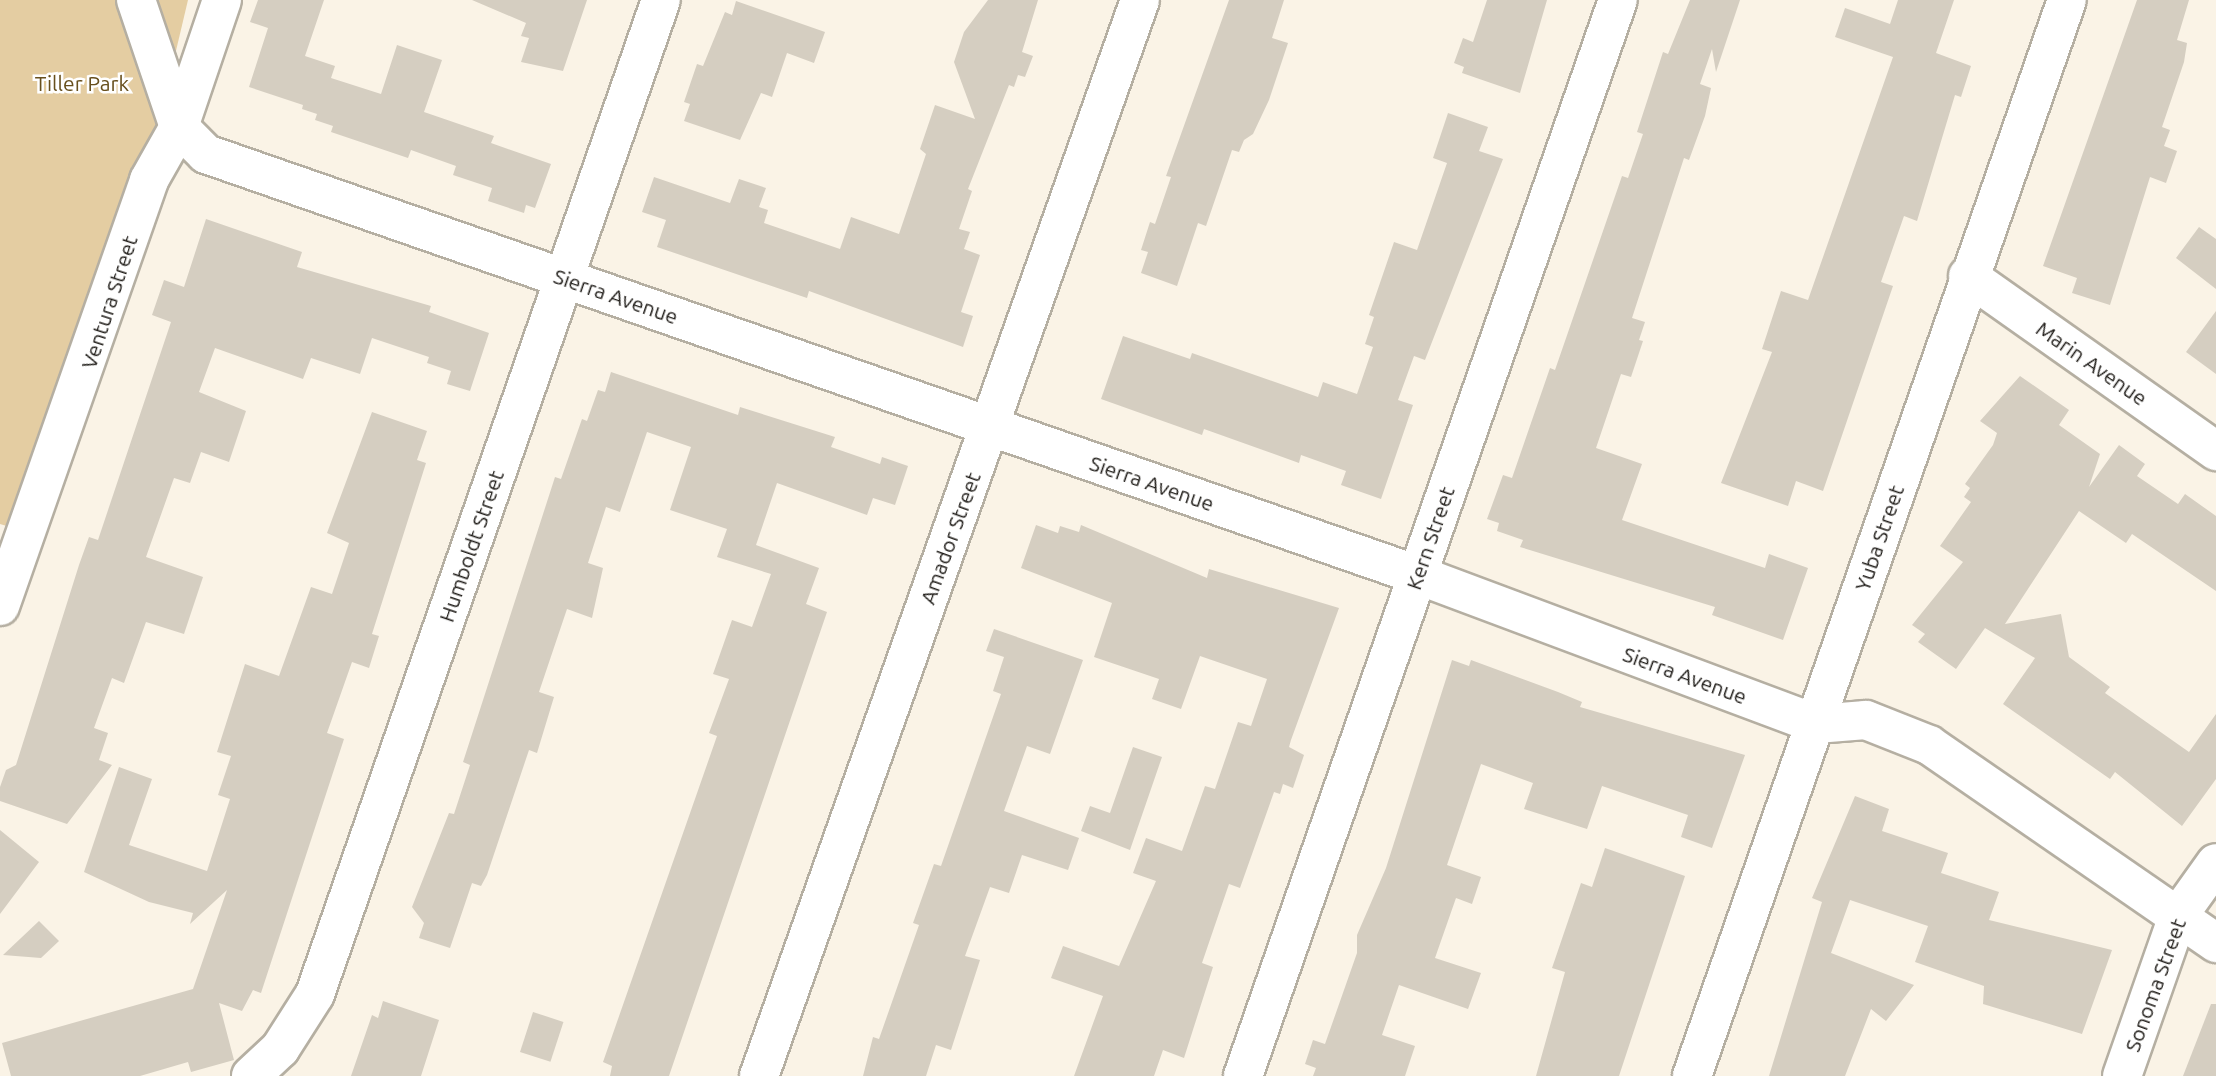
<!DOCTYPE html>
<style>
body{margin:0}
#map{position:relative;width:2216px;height:1076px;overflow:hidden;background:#faf3e6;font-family:Ubuntu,sans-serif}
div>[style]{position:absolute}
.green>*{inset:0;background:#e4cda2}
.building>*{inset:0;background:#d5cec1;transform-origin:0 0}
.roads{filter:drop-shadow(2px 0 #b5afa2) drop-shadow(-2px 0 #b5afa2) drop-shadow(0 2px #b5afa2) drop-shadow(0 -2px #b5afa2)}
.minor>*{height:38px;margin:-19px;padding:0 19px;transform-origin:19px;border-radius:19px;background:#fff}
span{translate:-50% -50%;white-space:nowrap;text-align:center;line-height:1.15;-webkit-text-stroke:5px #fff;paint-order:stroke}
.park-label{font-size:21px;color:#674f1d}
.street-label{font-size:21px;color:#1f1c18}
</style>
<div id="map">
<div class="green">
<i style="clip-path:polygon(0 0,188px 0,157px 131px,10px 527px,0 524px)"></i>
</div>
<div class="building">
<i style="clip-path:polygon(258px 0,324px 0,305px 56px,335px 66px,331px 78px,381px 94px,397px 45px,442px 60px,424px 112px,494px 136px,491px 143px,551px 164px,535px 208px,526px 205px,524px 213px,488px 201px,492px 188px,453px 175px,456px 166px,411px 150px,408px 158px,331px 132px,333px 126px,315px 120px,317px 114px,302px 109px,303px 105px,249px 87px,268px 28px,250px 22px)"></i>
<i style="clip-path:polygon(472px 0,587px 0,563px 71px,521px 62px,529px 38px,521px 36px,526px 23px)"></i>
<i style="clip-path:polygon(988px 0,1038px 0,1022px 52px,1033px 56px,1025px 77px,1018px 75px,1014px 87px,1009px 85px,968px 189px,972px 191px,959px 229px,970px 232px,964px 249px,980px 255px,961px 312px,973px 316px,963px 347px,809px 291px,807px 298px,657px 247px,666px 220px,642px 212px,654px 177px,730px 203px,739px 179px,766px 188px,759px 207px,768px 210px,764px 223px,840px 249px,851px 217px,899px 234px,926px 154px,920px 149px,935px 105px,975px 119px,954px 62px,964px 32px)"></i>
<i style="clip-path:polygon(1229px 0,1284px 0,1272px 38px,1288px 43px,1269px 100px,1253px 134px,1244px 140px,1239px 152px,1232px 150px,1206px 226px,1198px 223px,1177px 286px,1141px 273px,1148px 252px,1141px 250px,1150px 222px,1155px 224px,1171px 177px,1166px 176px)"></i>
<i style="clip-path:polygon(1487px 0,1547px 0,1520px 93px,1462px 73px,1464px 67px,1454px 63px,1463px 38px,1473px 42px)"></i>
<i style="clip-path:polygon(1690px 0,1740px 0,1716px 72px,1712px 49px,1700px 84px,1711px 88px,1705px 116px,1689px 160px,1684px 158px,1632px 318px,1645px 322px,1639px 340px,1643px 341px,1631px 377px,1621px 374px,1596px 448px,1642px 464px,1622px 520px,1765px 568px,1769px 554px,1808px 568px,1783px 640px,1712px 615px,1715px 607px,1520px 547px,1523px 540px,1497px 531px,1499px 523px,1487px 519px,1503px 475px,1512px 478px,1550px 368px,1555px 370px,1622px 176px,1628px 178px,1643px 134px,1637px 132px,1663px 52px,1668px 54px)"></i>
<i style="clip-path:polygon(1898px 0,1954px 0,1936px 53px,1971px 66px,1961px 97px,1955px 95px,1917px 221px,1904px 216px,1881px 282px,1893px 286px,1823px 491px,1796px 481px,1788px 506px,1721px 483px,1772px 352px,1762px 349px,1781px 291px,1808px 300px,1893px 57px,1835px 37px,1845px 8px,1890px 24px)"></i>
<i style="clip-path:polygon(2137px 0,2189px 0,2177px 40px,2187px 43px,2184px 62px,2162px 127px,2170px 130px,2164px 146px,2177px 151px,2166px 183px,2150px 177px,2110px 305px,2072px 293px,2077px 278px,2043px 266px)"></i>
<i style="clip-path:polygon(736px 1px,825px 32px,814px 63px,787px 53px,772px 97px,761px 93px,740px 140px,684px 121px,690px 104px,684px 102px,697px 64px,703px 66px,725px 12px,732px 15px)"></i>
<i style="clip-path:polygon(1448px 113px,1488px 127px,1479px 151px,1503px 159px,1425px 360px,1414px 356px,1398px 400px,1413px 405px,1381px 499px,1341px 485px,1346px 471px,1301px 455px,1299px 463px,1204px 429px,1202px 435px,1101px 399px,1123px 336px,1190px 359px,1192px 353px,1318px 397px,1323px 382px,1357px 394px,1373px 347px,1365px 344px,1374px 317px,1369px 315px,1394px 242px,1417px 250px,1447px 163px,1433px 158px)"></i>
<i style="clip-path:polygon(206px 219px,302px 252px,297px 267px,431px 306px,429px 312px,489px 333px,470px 391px,447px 384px,451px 371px,427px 363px,429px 357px,372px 338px,360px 374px,311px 358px,303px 379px,215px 348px,199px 392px,246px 411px,229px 462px,201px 452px,190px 483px,174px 478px,146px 557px,203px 577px,184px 634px,146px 622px,124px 683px,112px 678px,94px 728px,108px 733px,99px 760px,112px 765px,67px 824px,0 801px,0 787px,6px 770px,16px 765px,79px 565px,89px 537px,98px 540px,171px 322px,152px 315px,164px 280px,184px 287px)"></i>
<i style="clip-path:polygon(2199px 227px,2216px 239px,2216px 289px,2176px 258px)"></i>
<i style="clip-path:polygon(2216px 311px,2216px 374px,2186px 352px)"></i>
<i style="clip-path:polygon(611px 372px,738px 415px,740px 407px,835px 437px,831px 447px,880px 464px,882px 457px,908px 466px,895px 505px,873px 498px,867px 515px,777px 483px,756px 545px,819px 568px,806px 604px,827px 612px,669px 1076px,610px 1076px,612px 1066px,603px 1062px,717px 736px,709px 733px,729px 679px,713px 674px,732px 620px,752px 627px,771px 574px,717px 557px,727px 529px,670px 510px,691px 447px,647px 432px,620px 512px,606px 507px,588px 563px,603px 568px,592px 618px,567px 609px,539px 692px,554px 697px,537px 753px,529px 750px,487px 875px,481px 886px,472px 883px,450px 948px,419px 938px,424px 923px,412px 907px,449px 813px,454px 814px,470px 765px,463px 762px,555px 477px,561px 479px,582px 419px,587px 421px,598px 390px,605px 392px)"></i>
<i style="clip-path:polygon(2020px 376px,2069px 410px,2059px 425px,2100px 454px,2089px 487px,2119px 445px,2145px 464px,2137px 476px,2178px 504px,2185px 494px,2216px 516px,2216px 591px,2132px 534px,2126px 543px,2079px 511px,2005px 624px,2061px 614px,2069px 657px,2110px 687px,2105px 693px,2189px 752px,2216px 714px,2216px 779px,2182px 826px,2115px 772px,2110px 779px,2003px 704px,2035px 658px,1985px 628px,1956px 669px,1918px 642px,1925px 634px,1912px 625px,1963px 562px,1940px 546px,1971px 502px,1964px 497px,1970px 488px,1965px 484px,1993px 445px,1997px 433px,1980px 421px)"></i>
<i style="clip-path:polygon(372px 412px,427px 431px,417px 460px,426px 463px,372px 634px,379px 636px,369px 668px,352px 662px,327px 733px,344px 739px,261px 993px,253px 990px,242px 1011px,219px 1003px,234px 1060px,191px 1072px,188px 1062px,140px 1076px,11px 1076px,2px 1043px,193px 989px,227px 890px,190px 924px,193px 913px,149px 902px,84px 872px,119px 767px,152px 779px,129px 845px,207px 871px,230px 799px,218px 795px,231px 756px,217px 752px,245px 664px,279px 676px,311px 587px,332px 594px,349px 543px,327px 533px)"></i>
<i style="clip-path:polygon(1036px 525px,1058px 533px,1060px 526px,1079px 532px,1081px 525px,1207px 578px,1209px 569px,1339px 608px,1291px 740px,1289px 747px,1304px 755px,1293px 788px,1283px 784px,1280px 794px,1274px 792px,1240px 888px,1229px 884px,1202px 963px,1213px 967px,1184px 1058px,1163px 1050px,1154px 1076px,1074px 1076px,1103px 996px,1051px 978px,1063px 946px,1119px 966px,1156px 881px,1133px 873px,1146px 838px,1182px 851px,1205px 786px,1215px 789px,1238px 722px,1251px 726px,1267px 679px,1200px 656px,1181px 709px,1152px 699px,1159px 679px,1094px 657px,1112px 603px,1021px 568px)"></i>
<i style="clip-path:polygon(994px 629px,1083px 660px,1050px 754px,1027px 746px,1004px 811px,1079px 838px,1068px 870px,1022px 855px,1009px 893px,990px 887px,965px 956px,980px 960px,951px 1050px,936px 1045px,926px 1076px,863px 1076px,873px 1037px,879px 1039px,919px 925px,913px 923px,934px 864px,941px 866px,1001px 694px,993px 691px,1004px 657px,986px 651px)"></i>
<i style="clip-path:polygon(1452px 660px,1469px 666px,1471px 660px,1558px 692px,1582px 702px,1580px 707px,1745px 755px,1712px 848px,1681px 837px,1688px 815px,1602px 786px,1587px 829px,1524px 809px,1533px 783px,1481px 764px,1447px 865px,1481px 877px,1472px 904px,1456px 898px,1435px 958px,1481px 973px,1468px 1009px,1399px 985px,1382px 1035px,1415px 1046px,1405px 1076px,1313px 1076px,1316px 1068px,1305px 1064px,1313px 1040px,1325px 1044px,1357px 953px,1357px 935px,1386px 868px)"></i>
<i style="clip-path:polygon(1133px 747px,1162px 757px,1130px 850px,1081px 831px,1090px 806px,1110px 813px)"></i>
<i style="clip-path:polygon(1855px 796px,1889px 809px,1882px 831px,1948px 853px,1941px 873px,1999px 892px,1989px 920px,2112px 950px,2082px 1034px,1983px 1004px,1984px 986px,1915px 962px,1928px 926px,1850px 900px,1831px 953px,1914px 985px,1886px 1021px,1871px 1009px,1845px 1076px,1769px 1076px,1822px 902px,1812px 898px)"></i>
<i style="clip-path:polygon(0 830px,39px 862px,0 914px)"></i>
<i style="clip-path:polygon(1605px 848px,1685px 876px,1619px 1076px,1536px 1076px,1565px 972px,1552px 968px,1581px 883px,1592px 887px)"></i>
<i style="clip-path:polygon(39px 921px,59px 941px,41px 958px,3px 955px)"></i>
<i style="clip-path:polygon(383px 1001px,439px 1020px,421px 1076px,351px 1076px,372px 1015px,378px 1018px)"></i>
<i style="clip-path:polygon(2211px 1004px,2216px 1004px,2216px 1076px,2183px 1076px)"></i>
<i style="left:533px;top:1012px;width:32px;height:42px;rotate:18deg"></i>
</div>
<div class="roads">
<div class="minor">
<i style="left:136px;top:0;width:134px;rotate:71.3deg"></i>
<i style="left:179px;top:127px;width:38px;rotate:45deg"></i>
<i style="left:206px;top:154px;width:1283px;rotate:19.16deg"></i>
<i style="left:1418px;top:575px;width:425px;rotate:20.5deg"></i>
<i style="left:1816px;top:724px;width:50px;rotate:-4.6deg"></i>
<i style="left:1866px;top:720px;width:68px;rotate:21.6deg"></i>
<i style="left:1929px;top:745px;width:349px;rotate:34.6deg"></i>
<i style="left:1968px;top:276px;width:304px;rotate:35.2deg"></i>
<i style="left:0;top:606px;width:451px;rotate:-70.7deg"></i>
<i style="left:149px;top:180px;width:61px;rotate:-60.5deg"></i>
<i style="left:179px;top:127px;width:134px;rotate:-71.3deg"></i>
<i style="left:251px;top:1076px;width:40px;rotate:-43deg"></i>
<i style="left:280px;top:1049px;width:65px;rotate:-57.5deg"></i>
<i style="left:315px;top:994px;width:1052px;rotate:-70.81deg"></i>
<i style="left:759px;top:1076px;width:1141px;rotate:-70.5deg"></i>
<i style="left:1243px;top:1076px;width:1139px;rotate:-70.79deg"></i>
<i style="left:1692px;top:1076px;width:1139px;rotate:-70.79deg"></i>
<i style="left:2122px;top:1076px;width:170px;rotate:-70.7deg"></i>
<i style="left:2178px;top:916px;width:65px;rotate:-54.4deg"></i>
</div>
</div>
<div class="park-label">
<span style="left:82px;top:83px">Tiller Park</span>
</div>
<div class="street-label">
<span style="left:616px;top:296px;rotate:19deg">Sierra Avenue</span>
<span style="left:109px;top:302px;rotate:-72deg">Ventura Street</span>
<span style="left:2092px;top:363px;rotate:35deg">Marin Avenue</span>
<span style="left:1152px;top:483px;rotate:19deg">Sierra Avenue</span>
<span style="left:950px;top:538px;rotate:-70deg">Amador Street</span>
<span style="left:1430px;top:538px;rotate:-71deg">Kern Street</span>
<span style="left:1879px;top:538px;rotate:-71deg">Yuba Street</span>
<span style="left:471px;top:546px;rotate:-71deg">Humboldt Street</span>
<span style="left:1685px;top:675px;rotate:20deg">Sierra Avenue</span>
<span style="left:2155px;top:985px;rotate:-70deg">Sonoma Street</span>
</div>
</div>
